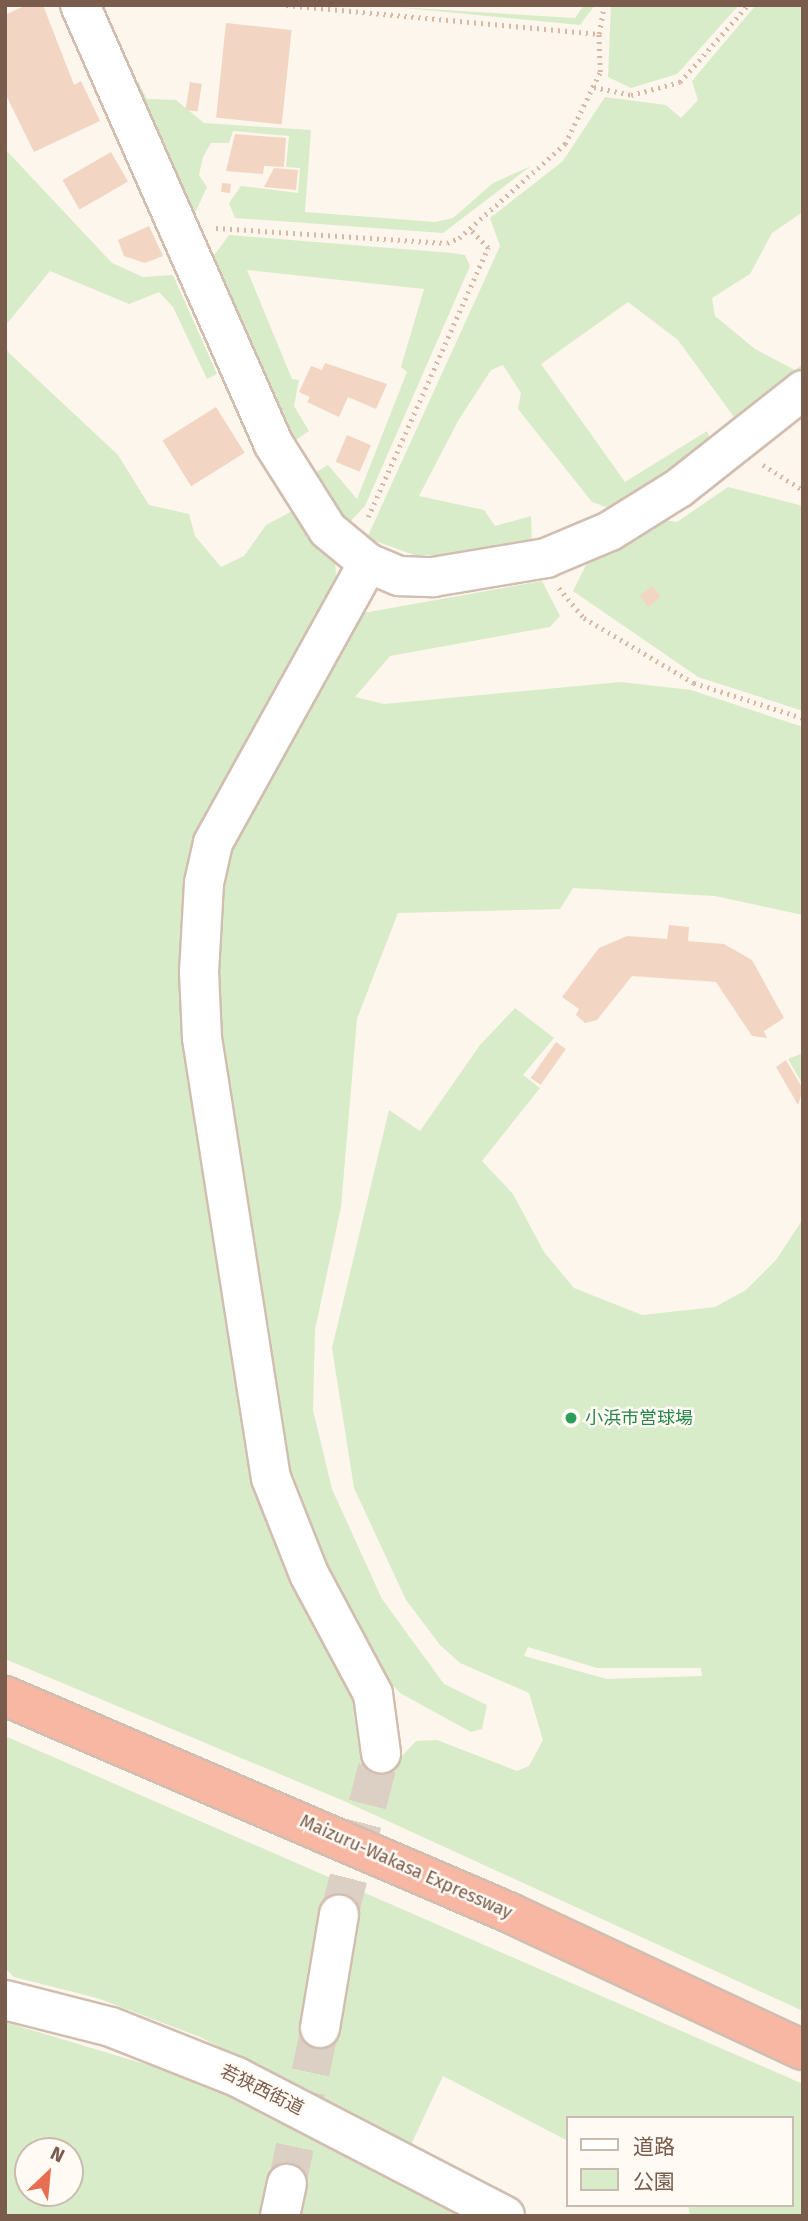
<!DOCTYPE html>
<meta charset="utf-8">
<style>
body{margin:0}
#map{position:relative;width:808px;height:2221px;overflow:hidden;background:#fdf6ec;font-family:"Fira Sans","Noto Sans JP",sans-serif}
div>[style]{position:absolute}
.green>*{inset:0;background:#d8ecc9}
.building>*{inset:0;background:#f3d5c3;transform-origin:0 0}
.minor-tunnel>*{height:38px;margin-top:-19px;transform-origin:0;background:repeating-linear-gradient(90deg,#dcd0c4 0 38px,transparent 0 57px)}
.path>*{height:4.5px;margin-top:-2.25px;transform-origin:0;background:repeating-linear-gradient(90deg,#d9b8a5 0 2px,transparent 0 7px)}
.roads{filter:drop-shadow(2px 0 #d1beb0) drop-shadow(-2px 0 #d1beb0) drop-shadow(0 2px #d1beb0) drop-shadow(0 -2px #d1beb0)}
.minor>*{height:38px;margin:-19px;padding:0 19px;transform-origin:19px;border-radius:19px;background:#fff}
.highway>*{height:38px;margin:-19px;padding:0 19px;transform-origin:19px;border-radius:19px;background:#f7b7a3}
.dots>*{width:19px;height:19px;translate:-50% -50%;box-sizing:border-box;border:4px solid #fffaf3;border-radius:50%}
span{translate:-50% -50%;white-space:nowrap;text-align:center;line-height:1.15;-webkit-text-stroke:5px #fffaf3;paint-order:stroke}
.leisure-label{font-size:18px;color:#27864d}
.left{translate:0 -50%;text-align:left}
.street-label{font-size:18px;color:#7a5c4d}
.frame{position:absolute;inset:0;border:7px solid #7a5c4d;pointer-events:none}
.legend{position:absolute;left:566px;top:2116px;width:228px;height:91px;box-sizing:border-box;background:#fffaf3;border:2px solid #cabbb1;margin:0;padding:9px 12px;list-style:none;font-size:21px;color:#7a5c4d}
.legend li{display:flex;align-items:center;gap:14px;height:35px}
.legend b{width:35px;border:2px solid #cabbb1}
.north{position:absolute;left:14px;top:2137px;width:70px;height:70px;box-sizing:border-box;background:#fffaf3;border:2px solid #cabbb1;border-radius:50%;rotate:26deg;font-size:19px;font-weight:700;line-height:28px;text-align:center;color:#7a5c4d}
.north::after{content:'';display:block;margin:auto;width:24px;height:32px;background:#e76f51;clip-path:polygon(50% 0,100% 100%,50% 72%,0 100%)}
</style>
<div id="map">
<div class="green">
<i style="clip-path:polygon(584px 5px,595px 5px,580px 25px,395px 7px,575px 18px)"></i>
<i style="clip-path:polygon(611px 5px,739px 5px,677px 74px,631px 88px,608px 77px)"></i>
<i style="clip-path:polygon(756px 5px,803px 5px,803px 212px,772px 233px,750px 274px,712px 298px,715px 316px,755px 349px,795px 370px,803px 364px,803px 379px,736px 420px,678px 340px,628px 302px,541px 364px,625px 482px,707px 431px,713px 447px,612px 509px,592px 502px,518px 409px,521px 393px,503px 365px,491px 370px,458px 421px,419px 496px,484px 510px,495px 526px,531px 516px,532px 544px,471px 557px,414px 555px,367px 538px,500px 246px,490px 218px,563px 161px,605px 97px,666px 105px,681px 118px,698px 100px,692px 81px)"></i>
<i style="clip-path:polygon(138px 81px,147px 99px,176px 100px,204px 123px,311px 130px,305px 212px,435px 222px,453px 218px,493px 183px,531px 166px,443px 233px,235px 218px,229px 203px,241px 186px,298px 193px,300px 168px,286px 167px,289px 136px,233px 131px,229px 143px,211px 143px,203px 157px,199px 175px,207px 187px,195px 213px,131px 93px)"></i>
<i style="clip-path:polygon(5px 149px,112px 263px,143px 277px,173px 275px,217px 374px,207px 379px,173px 307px,159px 292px,129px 304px,50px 271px,5px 326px)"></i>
<i style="clip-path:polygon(229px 235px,452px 253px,465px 255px,470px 266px,365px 506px,346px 526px,306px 478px,328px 465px,357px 499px,407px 372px,401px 367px,424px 289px,247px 270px,292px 379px,299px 380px,294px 406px,309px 431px,293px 442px,210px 261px)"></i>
<i style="clip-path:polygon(evenodd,5px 341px,8px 352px,118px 455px,149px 505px,189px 514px,195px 536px,221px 567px,244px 556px,266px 525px,296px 509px,335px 558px,337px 596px,199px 843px,234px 1335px,385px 1757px,401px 1757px,416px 1741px,437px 1740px,517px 1771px,529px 1766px,543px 1740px,529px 1693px,460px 1663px,440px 1645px,406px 1600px,354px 1488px,332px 1348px,389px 1110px,420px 1131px,480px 1045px,515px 1008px,554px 1038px,523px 1075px,540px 1088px,482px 1161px,513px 1194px,544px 1252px,574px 1288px,642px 1315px,715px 1307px,746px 1290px,776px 1260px,803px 1219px,803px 2011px,344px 1801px,5px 1659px,5px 341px,528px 1647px,597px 1668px,701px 1668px,702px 1676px,607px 1679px,524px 1656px,528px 1647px)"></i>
<i style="clip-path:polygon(728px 487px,803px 506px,803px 711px,698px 677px,573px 591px,586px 565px,665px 520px,677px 522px)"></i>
<i style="clip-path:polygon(542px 581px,560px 616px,550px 627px,390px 656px,355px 697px,384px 704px,621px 682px,691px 690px,803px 727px,803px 915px,715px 896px,573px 888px,560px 909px,398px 913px,375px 972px,357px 1019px,341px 1207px,315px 1330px,313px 1410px,332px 1489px,382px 1599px,444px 1684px,487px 1705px,482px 1729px,471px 1732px,400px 1693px,374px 1665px,295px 1512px,217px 1037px,215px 983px,228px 854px,252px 797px,363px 613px)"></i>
<i style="clip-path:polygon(803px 1053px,803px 1085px,788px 1059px)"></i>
<i style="clip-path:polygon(5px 1736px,803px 2084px,803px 2216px,690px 2216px,688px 2205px,792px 2205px,792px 2118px,568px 2118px,568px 2141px,443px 2076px,410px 2147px,200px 2037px,97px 1998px,14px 1977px,5px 1968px)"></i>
<i style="clip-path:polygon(evenodd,5px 2022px,198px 2080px,462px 2216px,295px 2216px,302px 2184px,272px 2169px,261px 2216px,5px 2216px,5px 2022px,28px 2151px,70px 2151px,70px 2193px,28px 2193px,28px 2151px)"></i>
</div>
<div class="building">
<i style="clip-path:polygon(26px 5px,43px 5px,74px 85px,81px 81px,100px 121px,34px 152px,5px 93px,5px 15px)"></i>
<i style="left:226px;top:23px;width:66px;height:95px;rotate:6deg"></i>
<i style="left:190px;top:82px;width:12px;height:28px;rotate:9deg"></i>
<i style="clip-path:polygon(235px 134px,286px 138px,284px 167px,264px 166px,263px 174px,226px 171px)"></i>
<i style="left:111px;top:152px;width:34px;height:56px;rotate:60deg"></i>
<i style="clip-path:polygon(274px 168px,298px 170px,296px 190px,264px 187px)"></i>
<i style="left:222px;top:183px;width:9px;height:9px;rotate:6deg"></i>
<i style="clip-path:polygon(149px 226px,163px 256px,145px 263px,124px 256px,118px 240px)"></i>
<i style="clip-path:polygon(325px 363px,387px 384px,376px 409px,348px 397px,339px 417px,307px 402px,310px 397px,299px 392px,311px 366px,322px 370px)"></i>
<i style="left:216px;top:407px;width:54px;height:63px;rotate:58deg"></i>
<i style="left:347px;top:435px;width:26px;height:29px;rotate:23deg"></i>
<i style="left:652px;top:586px;width:14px;height:16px;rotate:51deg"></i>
<i style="clip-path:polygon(669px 925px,689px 927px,688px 941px,724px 944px,752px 960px,784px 1018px,764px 1031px,767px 1038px,752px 1036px,716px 982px,632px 976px,597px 1020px,585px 1023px,576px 1015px,579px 1009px,562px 997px,599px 948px,627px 936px,667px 939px)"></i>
<i style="left:556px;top:1042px;width:12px;height:44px;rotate:35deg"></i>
<i style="clip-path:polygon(786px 1060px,803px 1089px,798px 1105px,776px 1067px)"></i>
</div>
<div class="minor-tunnel">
<i style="left:339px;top:1915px;width:167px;rotate:-75.5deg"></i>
<i style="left:287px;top:2184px;width:159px;rotate:-78.1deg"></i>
</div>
<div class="path">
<i style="left:286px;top:5px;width:314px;rotate:5.3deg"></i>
<i style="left:599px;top:34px;width:29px;rotate:-80deg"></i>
<i style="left:594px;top:87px;width:38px;rotate:12deg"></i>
<i style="left:631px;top:95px;width:51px;rotate:-14.9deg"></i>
<i style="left:680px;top:82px;width:103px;rotate:-48.6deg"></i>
<i style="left:216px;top:228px;width:231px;rotate:3.7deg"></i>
<i style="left:447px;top:243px;width:13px;rotate:-23deg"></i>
<i style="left:459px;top:238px;width:142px;rotate:-41.6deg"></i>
<i style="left:565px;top:144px;width:80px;rotate:-64.1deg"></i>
<i style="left:600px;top:72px;width:38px;rotate:-92deg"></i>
<i style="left:763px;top:465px;width:47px;rotate:32deg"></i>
<i style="left:368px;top:517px;width:295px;rotate:-66deg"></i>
<i style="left:488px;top:248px;width:28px;rotate:-134deg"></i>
<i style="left:559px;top:588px;width:39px;rotate:50deg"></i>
<i style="left:584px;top:618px;width:128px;rotate:30.6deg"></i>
<i style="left:694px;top:683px;width:114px;rotate:17.8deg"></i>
</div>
<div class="roads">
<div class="minor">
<i style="left:80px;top:5px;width:479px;rotate:66.2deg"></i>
<i style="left:273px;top:443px;width:103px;rotate:57.7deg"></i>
<i style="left:328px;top:530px;width:52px;rotate:39.5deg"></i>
<i style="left:368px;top:563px;width:34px;rotate:23deg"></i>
<i style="left:399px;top:576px;width:34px;rotate:2deg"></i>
<i style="left:433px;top:577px;width:115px;rotate:-9.5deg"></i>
<i style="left:546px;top:558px;width:69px;rotate:-22.9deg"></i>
<i style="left:610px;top:531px;width:81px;rotate:-31.9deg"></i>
<i style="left:679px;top:488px;width:158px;rotate:-38.3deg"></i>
<i style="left:368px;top:563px;width:320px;rotate:119deg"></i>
<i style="left:213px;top:843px;width:41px;rotate:102.7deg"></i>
<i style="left:204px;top:883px;width:89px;rotate:93.2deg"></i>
<i style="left:199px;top:972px;width:66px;rotate:87.4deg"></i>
<i style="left:202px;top:1038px;width:445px;rotate:81.1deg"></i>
<i style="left:271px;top:1478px;width:103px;rotate:68.4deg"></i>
<i style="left:309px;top:1574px;width:136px;rotate:61.9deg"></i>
<i style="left:373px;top:1694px;width:60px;rotate:82.3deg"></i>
<i style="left:5px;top:2000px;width:109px;rotate:14.3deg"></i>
<i style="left:111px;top:2027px;width:136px;rotate:21.6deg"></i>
<i style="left:237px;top:2077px;width:302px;rotate:27.4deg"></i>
<i style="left:320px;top:2028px;width:115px;rotate:-80.5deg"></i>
<i style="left:280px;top:2216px;width:33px;rotate:-78deg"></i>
</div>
<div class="highway">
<i style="left:5px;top:1696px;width:550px;rotate:23.25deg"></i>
<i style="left:510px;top:1913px;width:323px;rotate:25.1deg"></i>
</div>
</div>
<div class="dots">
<i style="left:571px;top:1418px;background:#2e9e5b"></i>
</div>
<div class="leisure-label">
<span class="left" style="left:585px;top:1418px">小浜市営球場</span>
</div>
<div class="street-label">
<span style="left:406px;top:1867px;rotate:24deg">Maizuru-Wakasa Expressway</span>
<span style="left:262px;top:2090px;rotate:26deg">若狭西街道</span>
</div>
<div class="frame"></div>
<ul class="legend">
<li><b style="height:9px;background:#fff"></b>道路</li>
<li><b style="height:19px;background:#d8ecc9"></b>公園</li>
</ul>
<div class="north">N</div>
</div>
